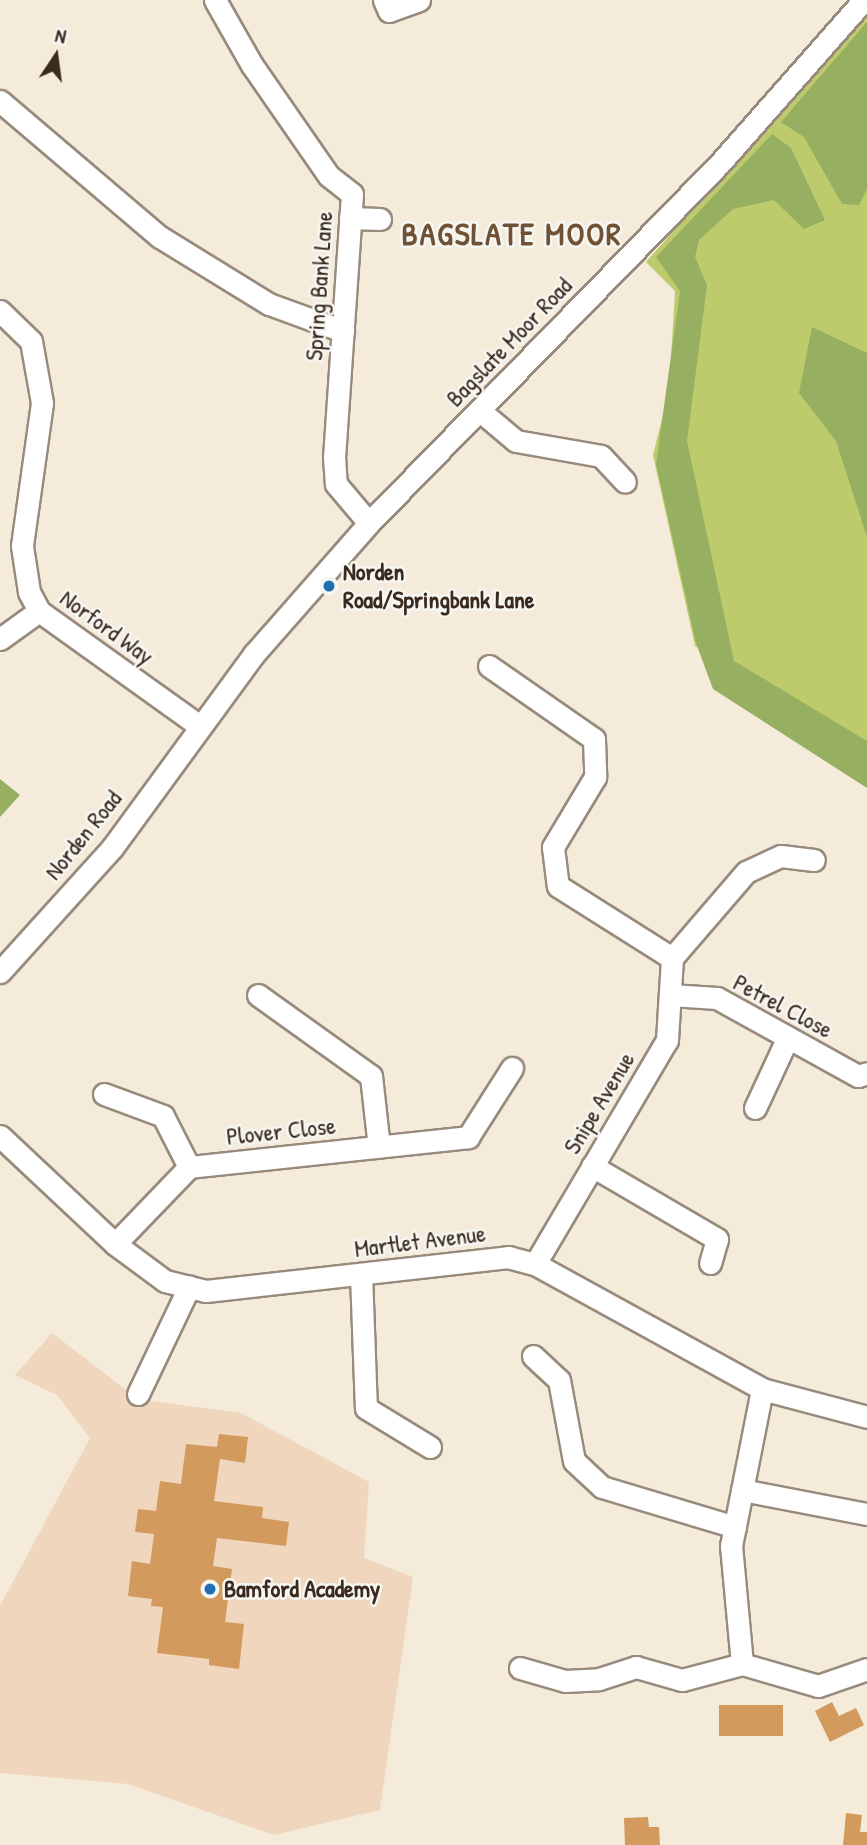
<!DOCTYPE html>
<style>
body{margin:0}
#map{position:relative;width:867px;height:1845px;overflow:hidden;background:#f5ebdb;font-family:"Patrick Hand",sans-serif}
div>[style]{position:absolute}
.built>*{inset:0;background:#efd6bc}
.green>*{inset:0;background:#bdcb6d}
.forest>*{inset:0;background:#96af60}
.building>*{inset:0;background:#d29a5d;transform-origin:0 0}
.roads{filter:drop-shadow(2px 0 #988a7c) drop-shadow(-2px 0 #988a7c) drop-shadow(0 2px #988a7c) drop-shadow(0 -2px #988a7c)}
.minor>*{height:21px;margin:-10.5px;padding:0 10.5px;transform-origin:10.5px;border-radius:10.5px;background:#fff}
.dots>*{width:19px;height:19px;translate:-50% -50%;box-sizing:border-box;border:4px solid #f6f6f2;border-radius:50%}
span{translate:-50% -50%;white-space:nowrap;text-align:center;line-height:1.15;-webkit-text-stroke:5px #f6f6f2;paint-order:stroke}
.street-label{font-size:24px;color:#3b2a1e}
.poi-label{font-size:24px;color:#3b2a1e;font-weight:700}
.left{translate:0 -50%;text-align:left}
.district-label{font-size:32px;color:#705134;font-weight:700;letter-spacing:2px}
.north{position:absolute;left:21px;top:21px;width:70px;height:70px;-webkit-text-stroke:5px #f6f6f2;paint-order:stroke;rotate:13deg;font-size:19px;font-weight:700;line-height:28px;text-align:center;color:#3b2a1e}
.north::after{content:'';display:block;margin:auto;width:24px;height:32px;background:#3b2a1e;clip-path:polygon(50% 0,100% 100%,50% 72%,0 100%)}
</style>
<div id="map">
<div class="built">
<i style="clip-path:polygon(52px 1333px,138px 1399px,241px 1413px,369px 1482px,364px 1558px,413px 1577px,380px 1810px,274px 1835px,128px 1784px,0 1773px,0 1606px,90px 1438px,57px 1395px,15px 1375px)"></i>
</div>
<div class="green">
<i style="clip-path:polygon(867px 12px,867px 753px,695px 646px,653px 455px,669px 391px,675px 291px,646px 262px)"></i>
</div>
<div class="forest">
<i style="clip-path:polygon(867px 22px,867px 189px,859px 205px,842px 204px,804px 137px,781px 122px)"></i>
<i style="clip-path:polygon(772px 134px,791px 148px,825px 220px,804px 229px,774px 200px,733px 209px,699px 240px,695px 257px,707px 285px,687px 441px,734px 661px,867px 741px,867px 788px,713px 689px,696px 643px,656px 464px,680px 291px,656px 257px)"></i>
<i style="clip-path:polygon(812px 327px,867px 353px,867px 537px,836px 441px,799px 393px)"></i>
<i style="clip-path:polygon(0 779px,20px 795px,0 817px)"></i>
</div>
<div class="building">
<i style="clip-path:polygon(219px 1434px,248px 1437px,245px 1463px,220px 1459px,214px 1501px,263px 1507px,262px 1518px,289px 1522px,286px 1546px,217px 1538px,213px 1566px,232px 1569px,225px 1622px,244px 1624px,239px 1669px,209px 1665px,209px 1659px,157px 1653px,163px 1607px,151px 1606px,152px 1599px,128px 1596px,132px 1561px,150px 1564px,154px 1534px,135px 1532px,138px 1509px,156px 1511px,160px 1481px,181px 1484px,186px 1444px,217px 1447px)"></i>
<i style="clip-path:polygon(832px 1702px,839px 1716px,856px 1708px,864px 1725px,830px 1742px,815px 1711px)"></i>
<i style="left:719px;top:1705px;width:64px;height:31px"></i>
<i style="clip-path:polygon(846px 1813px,862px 1815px,860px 1832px,867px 1832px,867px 1845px,843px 1845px)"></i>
<i style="clip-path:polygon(648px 1817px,649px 1827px,659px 1827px,660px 1845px,625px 1845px,624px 1818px)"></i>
</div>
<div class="roads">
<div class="minor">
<i style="left:215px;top:0;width:75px;rotate:60.4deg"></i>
<i style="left:252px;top:65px;width:135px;rotate:55.3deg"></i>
<i style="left:329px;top:176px;width:29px;rotate:38deg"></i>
<i style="left:352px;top:194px;width:264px;rotate:93.9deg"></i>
<i style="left:334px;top:457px;width:27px;rotate:86deg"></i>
<i style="left:336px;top:484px;width:51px;rotate:49.8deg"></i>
<i style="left:384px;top:0;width:12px;rotate:66deg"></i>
<i style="left:389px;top:11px;width:32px;rotate:-20deg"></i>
<i style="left:0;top:101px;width:210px;rotate:40.4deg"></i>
<i style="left:160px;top:237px;width:128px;rotate:31.6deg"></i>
<i style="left:269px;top:304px;width:79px;rotate:20deg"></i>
<i style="left:350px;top:218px;width:30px;rotate:2deg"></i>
<i style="left:0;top:311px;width:43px;rotate:44.1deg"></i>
<i style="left:31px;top:341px;width:63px;rotate:79.9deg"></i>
<i style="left:42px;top:403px;width:144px;rotate:98deg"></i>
<i style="left:22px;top:546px;width:47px;rotate:81.3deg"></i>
<i style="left:29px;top:592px;width:21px;rotate:62deg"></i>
<i style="left:39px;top:611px;width:196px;rotate:35.6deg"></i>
<i style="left:479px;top:410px;width:48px;rotate:40deg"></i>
<i style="left:516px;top:441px;width:86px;rotate:10deg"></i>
<i style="left:601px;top:456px;width:35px;rotate:47deg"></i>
<i style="left:0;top:639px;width:48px;rotate:-35.7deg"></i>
<i style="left:489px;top:666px;width:128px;rotate:34.8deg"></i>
<i style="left:594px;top:739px;width:38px;rotate:88deg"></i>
<i style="left:595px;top:777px;width:82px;rotate:121deg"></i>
<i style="left:553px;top:847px;width:39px;rotate:83deg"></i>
<i style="left:558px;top:886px;width:135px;rotate:32.3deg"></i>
<i style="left:672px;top:958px;width:113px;rotate:-49.3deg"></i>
<i style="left:746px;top:872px;width:38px;rotate:-25deg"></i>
<i style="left:781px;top:856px;width:33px;rotate:7deg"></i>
<i style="left:0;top:972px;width:167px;rotate:-47.9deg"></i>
<i style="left:112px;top:848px;width:240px;rotate:-53.8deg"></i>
<i style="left:254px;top:654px;width:174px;rotate:-48.7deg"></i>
<i style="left:369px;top:523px;width:504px;rotate:-45.72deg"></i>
<i style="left:721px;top:162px;width:216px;rotate:-48.6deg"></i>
<i style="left:258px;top:995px;width:139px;rotate:35.6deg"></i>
<i style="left:371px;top:1076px;width:71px;rotate:83.6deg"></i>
<i style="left:670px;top:995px;width:47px;rotate:3.7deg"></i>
<i style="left:717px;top:998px;width:161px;rotate:29deg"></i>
<i style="left:858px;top:1076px;width:9px;rotate:-18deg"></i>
<i style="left:104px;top:1094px;width:63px;rotate:20.4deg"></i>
<i style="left:163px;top:1116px;width:57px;rotate:63deg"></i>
<i style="left:189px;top:1167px;width:281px;rotate:-6.1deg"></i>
<i style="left:468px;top:1137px;width:82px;rotate:-57.5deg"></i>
<i style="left:755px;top:1108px;width:78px;rotate:-65.1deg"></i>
<i style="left:0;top:1136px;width:158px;rotate:43.2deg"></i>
<i style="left:115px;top:1244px;width:62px;rotate:36.5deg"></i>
<i style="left:165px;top:1281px;width:42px;rotate:13.7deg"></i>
<i style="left:206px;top:1291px;width:304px;rotate:-6.4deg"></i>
<i style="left:508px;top:1257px;width:28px;rotate:15deg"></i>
<i style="left:535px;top:1264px;width:259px;rotate:28.8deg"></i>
<i style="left:762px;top:1389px;width:109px;rotate:14.9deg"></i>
<i style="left:592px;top:1166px;width:145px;rotate:30.3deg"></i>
<i style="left:717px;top:1239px;width:25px;rotate:106deg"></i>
<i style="left:115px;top:1244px;width:107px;rotate:-46.1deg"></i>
<i style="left:535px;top:1264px;width:260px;rotate:-59.5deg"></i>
<i style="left:667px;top:1040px;width:82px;rotate:-86.5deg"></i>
<i style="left:361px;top:1274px;width:134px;rotate:87.9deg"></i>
<i style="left:366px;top:1408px;width:75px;rotate:31.4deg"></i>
<i style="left:533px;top:1356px;width:35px;rotate:43deg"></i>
<i style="left:559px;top:1380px;width:82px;rotate:79.5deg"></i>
<i style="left:574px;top:1461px;width:38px;rotate:43deg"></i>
<i style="left:602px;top:1487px;width:139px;rotate:16.7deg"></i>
<i style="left:138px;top:1394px;width:119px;rotate:-64.5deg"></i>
<i style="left:742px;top:1490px;width:127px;rotate:10.9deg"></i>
<i style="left:742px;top:1664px;width:119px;rotate:-95.3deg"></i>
<i style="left:731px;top:1546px;width:160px;rotate:-78.8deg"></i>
<i style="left:520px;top:1668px;width:47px;rotate:16.1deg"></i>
<i style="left:565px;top:1681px;width:34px;rotate:-3deg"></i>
<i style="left:599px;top:1679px;width:39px;rotate:-18deg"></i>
<i style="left:636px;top:1667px;width:48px;rotate:15.8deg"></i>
<i style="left:682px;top:1680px;width:62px;rotate:-14.9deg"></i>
<i style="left:742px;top:1664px;width:79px;rotate:16.1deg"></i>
<i style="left:818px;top:1686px;width:52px;rotate:-19.1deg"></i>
</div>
</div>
<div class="dots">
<i style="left:329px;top:586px;background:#1f6fb2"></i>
<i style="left:210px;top:1589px;background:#1f6fb2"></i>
</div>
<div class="street-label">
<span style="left:319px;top:286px;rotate:-86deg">Spring Bank Lane</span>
<span style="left:509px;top:342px;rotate:-46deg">Bagslate Moor Road</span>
<span style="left:107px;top:627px;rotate:36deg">Norford Way</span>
<span style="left:83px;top:835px;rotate:-51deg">Norden Road</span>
<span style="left:783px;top:1006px;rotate:28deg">Petrel Close</span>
<span style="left:599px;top:1103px;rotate:-59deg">Snipe Avenue</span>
<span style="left:281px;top:1131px;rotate:-6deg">Plover Close</span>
<span style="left:420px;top:1241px;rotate:-7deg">Martlet Avenue</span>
</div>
<div class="poi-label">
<span class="left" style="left:343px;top:586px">Norden<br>Road/Springbank Lane</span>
<span class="left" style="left:224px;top:1589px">Bamford Academy</span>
</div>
<div class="district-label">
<span style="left:512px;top:234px">BAGSLATE MOOR</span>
</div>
<div class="north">N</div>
</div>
